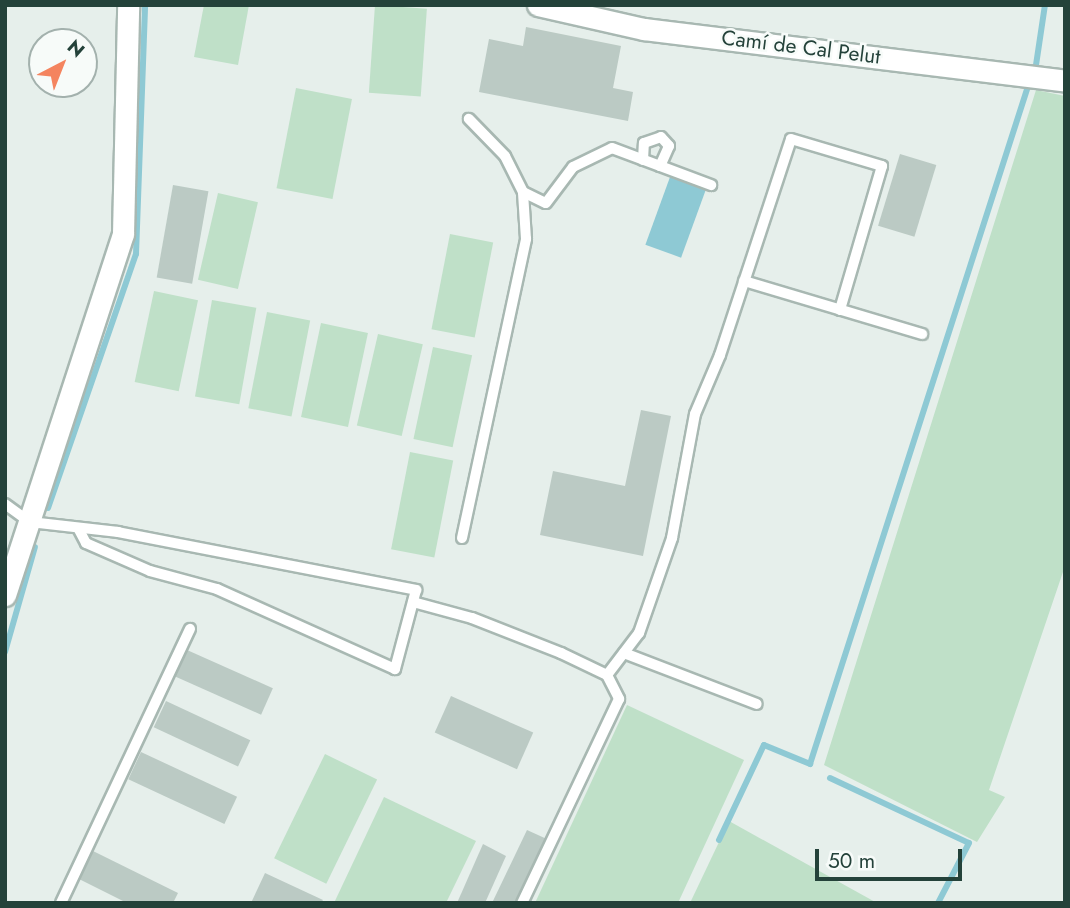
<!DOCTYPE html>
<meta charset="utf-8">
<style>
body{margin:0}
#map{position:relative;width:1070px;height:908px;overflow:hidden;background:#e6efeb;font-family:Jost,sans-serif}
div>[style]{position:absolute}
.green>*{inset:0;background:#bfe0c8;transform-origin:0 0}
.water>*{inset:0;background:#8ec9d4;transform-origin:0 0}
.stream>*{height:6px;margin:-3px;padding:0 3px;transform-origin:3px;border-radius:3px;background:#8ec9d4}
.building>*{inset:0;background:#bbcac4;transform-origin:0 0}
.roads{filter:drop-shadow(2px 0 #a8b8b2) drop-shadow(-2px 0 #a8b8b2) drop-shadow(0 2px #a8b8b2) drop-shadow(0 -2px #a8b8b2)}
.lane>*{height:10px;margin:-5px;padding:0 5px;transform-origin:5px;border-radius:5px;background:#fff}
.street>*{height:21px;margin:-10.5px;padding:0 10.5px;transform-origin:10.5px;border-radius:10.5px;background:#fff}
span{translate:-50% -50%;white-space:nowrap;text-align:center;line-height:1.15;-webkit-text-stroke:5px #f7fbf9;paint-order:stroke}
.street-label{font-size:21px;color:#24423a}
.frame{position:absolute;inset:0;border:7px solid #24423a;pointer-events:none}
.north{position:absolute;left:28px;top:28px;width:70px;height:70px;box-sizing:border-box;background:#f7fbf9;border:2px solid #a3b1ad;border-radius:50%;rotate:42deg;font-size:19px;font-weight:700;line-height:28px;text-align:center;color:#24423a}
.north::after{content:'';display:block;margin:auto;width:24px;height:32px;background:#f4845f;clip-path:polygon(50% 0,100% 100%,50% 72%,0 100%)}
.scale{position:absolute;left:815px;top:849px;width:147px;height:32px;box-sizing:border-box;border:4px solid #24423a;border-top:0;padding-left:9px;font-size:21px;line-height:24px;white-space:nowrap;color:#24423a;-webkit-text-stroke:5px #f7fbf9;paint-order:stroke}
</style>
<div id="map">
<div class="green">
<i style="clip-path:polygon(204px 5px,249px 5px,238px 65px,194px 57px)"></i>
<i style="left:375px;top:5px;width:52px;height:88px;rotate:4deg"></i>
<i style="left:296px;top:88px;width:57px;height:102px;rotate:11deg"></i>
<i style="clip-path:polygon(1036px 90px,1065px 96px,1065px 566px,989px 790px,1005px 797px,977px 842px,824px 765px)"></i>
<i style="left:218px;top:193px;width:41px;height:89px;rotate:13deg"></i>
<i style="left:450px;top:234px;width:44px;height:97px;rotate:11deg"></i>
<i style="left:154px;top:291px;width:45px;height:93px;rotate:12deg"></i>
<i style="left:212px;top:300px;width:45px;height:98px;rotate:10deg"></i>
<i style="left:267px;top:312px;width:44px;height:98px;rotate:11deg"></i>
<i style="left:321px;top:323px;width:48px;height:96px;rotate:12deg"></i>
<i style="left:378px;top:334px;width:46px;height:94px;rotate:13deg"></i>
<i style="left:433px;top:347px;width:40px;height:94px;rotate:12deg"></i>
<i style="left:410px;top:452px;width:44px;height:99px;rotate:11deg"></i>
<i style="clip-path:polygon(627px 705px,744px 760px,678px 903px,535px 903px)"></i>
<i style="left:325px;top:754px;width:58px;height:116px;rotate:26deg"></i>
<i style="clip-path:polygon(384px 797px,476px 841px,446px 903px,334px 903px)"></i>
<i style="clip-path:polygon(729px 821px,877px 903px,690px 903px)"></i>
</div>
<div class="water">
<i style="left:670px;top:177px;width:38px;height:72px;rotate:20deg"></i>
</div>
<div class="stream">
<i style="left:1036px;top:65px;width:61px;rotate:-81.5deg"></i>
<i style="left:48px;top:508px;width:269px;rotate:-70.9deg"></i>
<i style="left:136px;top:254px;width:249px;rotate:-87.9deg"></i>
<i style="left:5px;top:652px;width:109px;rotate:-74.1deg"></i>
<i style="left:830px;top:778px;width:153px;rotate:25.1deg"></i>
<i style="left:969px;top:843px;width:68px;rotate:117.3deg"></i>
<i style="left:719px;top:840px;width:105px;rotate:-64.7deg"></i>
<i style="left:764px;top:745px;width:50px;rotate:22.4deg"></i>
<i style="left:810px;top:764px;width:719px;rotate:-72.17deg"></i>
</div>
<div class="building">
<i style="clip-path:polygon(526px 27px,621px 46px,613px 88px,633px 92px,628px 121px,479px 92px,489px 39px,523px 46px)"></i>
<i style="left:900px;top:154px;width:38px;height:75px;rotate:17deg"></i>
<i style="left:173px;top:185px;width:36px;height:94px;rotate:10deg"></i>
<i style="clip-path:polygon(641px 410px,671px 416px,643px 556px,540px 535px,553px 471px,625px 486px)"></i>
<i style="left:187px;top:650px;width:94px;height:29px;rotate:24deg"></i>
<i style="left:451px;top:696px;width:90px;height:40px;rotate:24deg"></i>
<i style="left:166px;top:701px;width:93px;height:29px;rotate:25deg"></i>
<i style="left:141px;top:752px;width:106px;height:30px;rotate:25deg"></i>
<i style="clip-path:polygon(527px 830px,549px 840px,518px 903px,492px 903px)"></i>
<i style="clip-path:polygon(483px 844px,506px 856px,485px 903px,457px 903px)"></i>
<i style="clip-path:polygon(93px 851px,178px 893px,173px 903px,127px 903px,79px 879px)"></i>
<i style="clip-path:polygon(265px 873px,323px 900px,321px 903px,251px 903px)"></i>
</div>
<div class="roads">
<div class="lane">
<i style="left:643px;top:160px;width:17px;rotate:-87deg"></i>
<i style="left:644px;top:143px;width:18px;rotate:-19deg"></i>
<i style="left:661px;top:137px;width:12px;rotate:48deg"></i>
<i style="left:669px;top:146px;width:22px;rotate:114deg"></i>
<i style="left:523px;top:192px;width:25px;rotate:26deg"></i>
<i style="left:546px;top:203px;width:45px;rotate:-53.1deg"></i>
<i style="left:573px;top:167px;width:43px;rotate:-26deg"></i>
<i style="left:612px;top:148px;width:106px;rotate:20.5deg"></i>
<i style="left:744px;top:281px;width:186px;rotate:16.6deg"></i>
<i style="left:5px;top:504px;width:31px;rotate:36deg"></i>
<i style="left:30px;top:522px;width:89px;rotate:6.5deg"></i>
<i style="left:118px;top:532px;width:304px;rotate:11deg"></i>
<i style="left:416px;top:590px;width:82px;rotate:104.9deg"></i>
<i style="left:395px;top:669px;width:195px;rotate:-155.8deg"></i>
<i style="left:217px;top:589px;width:69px;rotate:-165deg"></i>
<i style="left:150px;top:571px;width:70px;rotate:-156.4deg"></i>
<i style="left:86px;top:543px;width:15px;rotate:-118deg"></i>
<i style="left:462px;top:538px;width:306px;rotate:-77.9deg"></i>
<i style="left:526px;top:239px;width:47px;rotate:-93.7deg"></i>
<i style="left:523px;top:192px;width:40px;rotate:-116.6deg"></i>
<i style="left:505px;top:156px;width:52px;rotate:-134.2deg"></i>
<i style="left:413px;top:602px;width:61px;rotate:15.2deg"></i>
<i style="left:472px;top:618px;width:96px;rotate:21.5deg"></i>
<i style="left:561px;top:653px;width:51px;rotate:25.6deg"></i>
<i style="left:607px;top:675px;width:27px;rotate:63deg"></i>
<i style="left:619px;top:699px;width:226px;rotate:115.4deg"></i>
<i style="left:624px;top:653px;width:142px;rotate:21deg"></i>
<i style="left:607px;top:675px;width:53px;rotate:-52.7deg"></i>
<i style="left:639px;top:633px;width:101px;rotate:-70.8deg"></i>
<i style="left:672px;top:538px;width:126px;rotate:-79.5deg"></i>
<i style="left:695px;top:414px;width:64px;rotate:-67deg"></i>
<i style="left:720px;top:355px;width:227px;rotate:-71.8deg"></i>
<i style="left:791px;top:139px;width:95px;rotate:16.5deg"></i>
<i style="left:882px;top:166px;width:150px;rotate:106.3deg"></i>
<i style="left:61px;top:903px;width:303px;rotate:-64.8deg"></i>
</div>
<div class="street">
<i style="left:538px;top:5px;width:109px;rotate:12.8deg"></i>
<i style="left:644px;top:29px;width:424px;rotate:7deg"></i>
<i style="left:5px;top:595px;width:380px;rotate:-71.9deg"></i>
<i style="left:123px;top:234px;width:229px;rotate:-88.7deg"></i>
</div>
</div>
<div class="street-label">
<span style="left:801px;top:47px;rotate:7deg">Camí de Cal Pelut</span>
</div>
<div class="frame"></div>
<div class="north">N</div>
<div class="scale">50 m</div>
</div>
